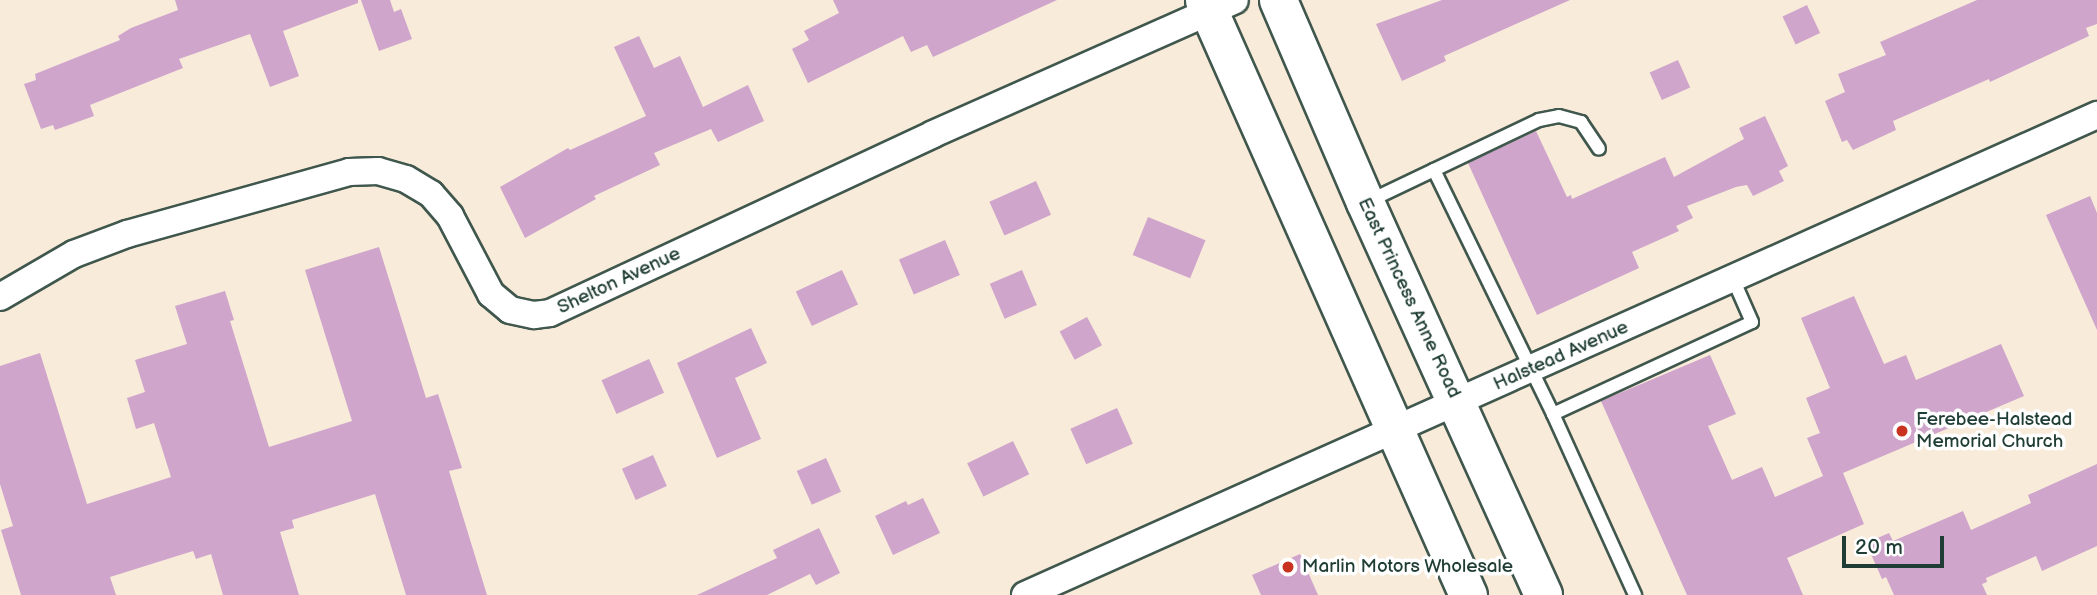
<!DOCTYPE html>
<style>
body{margin:0}
#map{position:relative;width:2097px;height:595px;overflow:hidden;background:#f8ebda;font-family:"Balsamiq Sans",sans-serif}
div>[style]{position:absolute}
.building>*{inset:0;background:#cfa5cc;transform-origin:0 0}
.roads{filter:drop-shadow(2px 0 #40574d) drop-shadow(-2px 0 #40574d) drop-shadow(0 2px #40574d) drop-shadow(0 -2px #40574d)}
.service>*{height:12px;margin:-6px;padding:0 6px;transform-origin:6px;border-radius:6px;background:#fff}
.minor>*{height:26px;margin:-13px;padding:0 13px;transform-origin:13px;border-radius:13px;background:#fff}
.secondary>*{height:37px;margin:-18.5px;padding:0 18.5px;transform-origin:18.5px;border-radius:18.5px;background:#fff}
.dots>*{width:19px;height:19px;translate:-50% -50%;box-sizing:border-box;border:4px solid #fff;border-radius:50%}
span{translate:-50% -50%;white-space:nowrap;text-align:center;line-height:1.15;-webkit-text-stroke:7px #fff;paint-order:stroke}
.street-label{font-size:19px;color:#1f3d34}
.poi-label{font-size:19px;color:#1f3d34}
.left{translate:0 -50%;text-align:left}
.scale{position:absolute;left:1842px;top:536px;width:102px;height:32px;box-sizing:border-box;border:4px solid #1f3d34;border-top:0;padding-left:9px;font-size:21px;line-height:24px;white-space:nowrap;color:#1f3d34;-webkit-text-stroke:5px #fff;paint-order:stroke}
</style>
<div id="map">
<div class="building">
<i style="clip-path:polygon(175px 0,358px 0,358px 3px,283px 31px,299px 76px,270px 87px,250px 34px,179px 59px,183px 68px,90px 105px,94px 116px,55px 130px,53px 125px,41px 129px,24px 84px,36px 80px,35px 74px,120px 40px,118px 36px,131px 28px,178px 10px)"></i>
<i style="clip-path:polygon(361px 0,390px 0,394px 12px,401px 9px,412px 39px,379px 51px)"></i>
<i style="clip-path:polygon(833px 0,1057px 0,933px 57px,927px 45px,911px 52px,903px 36px,808px 83px,792px 49px,809px 40px,804px 31px,839px 13px)"></i>
<i style="clip-path:polygon(1442px 0,1570px 0,1444px 56px,1446px 61px,1402px 81px,1376px 24px)"></i>
<i style="clip-path:polygon(1977px 0,2097px 0,2097px 24px,2086px 28px,2089px 36px,1990px 82px,1989px 79px,1893px 121px,1896px 130px,1853px 150px,1847px 140px,1842px 142px,1825px 101px,1845px 92px,1838px 74px,1886px 55px,1880px 42px)"></i>
<i style="left:1807px;top:5px;width:31px;height:27px;rotate:65deg"></i>
<i style="clip-path:polygon(639px 36px,654px 68px,680px 56px,703px 107px,748px 85px,764px 121px,718px 142px,711px 129px,654px 153px,660px 165px,594px 196px,596px 199px,525px 238px,500px 187px,568px 148px,570px 150px,646px 116px,614px 47px)"></i>
<i style="left:1678px;top:60px;width:30px;height:31px;rotate:66deg"></i>
<i style="clip-path:polygon(1765px 116px,1788px 166px,1779px 171px,1784px 181px,1753px 196px,1747px 185px,1736px 187px,1687px 206px,1693px 218px,1676px 226px,1679px 231px,1632px 252px,1639px 268px,1537px 315px,1468px 163px,1536px 131px,1567px 197px,1571px 195px,1572px 199px,1665px 157px,1674px 177px,1744px 139px,1739px 128px)"></i>
<i style="left:1036px;top:181px;width:37px;height:51px;rotate:66deg"></i>
<i style="clip-path:polygon(2090px 196px,2097px 213px,2097px 330px,2046px 215px)"></i>
<i style="left:1148px;top:217px;width:62px;height:41px;rotate:22deg"></i>
<i style="left:945px;top:240px;width:38px;height:50px;rotate:67deg"></i>
<i style="clip-path:polygon(379px 247px,426px 398px,438px 394px,462px 468px,449px 471px,487px 595px,406px 595px,375px 494px,292px 520px,294px 528px,280px 532px,299px 595px,223px 595px,211px 554px,196px 559px,193px 551px,110px 577px,116px 595px,21px 595px,1px 530px,13px 526px,0 484px,0 366px,40px 353px,87px 504px,171px 477px,154px 423px,136px 429px,127px 398px,145px 392px,135px 360px,187px 344px,175px 306px,225px 291px,234px 320px,230px 321px,269px 447px,352px 421px,305px 270px)"></i>
<i style="left:842px;top:270px;width:38px;height:51px;rotate:65deg"></i>
<i style="left:1022px;top:270px;width:38px;height:35px;rotate:67deg"></i>
<i style="clip-path:polygon(1854px 296px,1884px 364px,1906px 355px,1916px 380px,2001px 344px,2024px 396px,1843px 473px,1864px 524px,1787px 558px,1803px 595px,1687px 595px,1601px 401px,1710px 355px,1736px 414px,1708px 426px,1732px 480px,1762px 467px,1775px 497px,1823px 476px,1807px 438px,1820px 433px,1806px 398px,1830px 388px,1801px 318px)"></i>
<i style="left:1087px;top:317px;width:32px;height:31px;rotate:62deg"></i>
<i style="clip-path:polygon(751px 328px,767px 363px,735px 378px,761px 439px,717px 458px,677px 363px)"></i>
<i style="left:649px;top:359px;width:37px;height:52px;rotate:66deg"></i>
<i style="left:1117px;top:408px;width:39px;height:51px;rotate:66deg"></i>
<i style="left:1013px;top:441px;width:37px;height:51px;rotate:64deg"></i>
<i style="left:653px;top:455px;width:34px;height:34px;rotate:66deg"></i>
<i style="left:826px;top:458px;width:37px;height:32px;rotate:66deg"></i>
<i style="clip-path:polygon(2097px 464px,2097px 546px,2042px 571px,2036px 556px,1986px 578px,1987px 582px,1982px 584px,1987px 595px,1894px 595px,1886px 577px,1882px 579px,1866px 543px,1889px 533px,1893px 541px,1963px 511px,1971px 530px,2031px 503px,2028px 495px)"></i>
<i style="clip-path:polygon(923px 498px,940px 533px,893px 555px,875px 516px,906px 501px,908px 505px)"></i>
<i style="clip-path:polygon(819px 528px,840px 573px,816px 585px,810px 574px,767px 595px,697px 595px,777px 558px,773px 550px)"></i>
<i style="clip-path:polygon(1300px 554px,1318px 595px,1261px 595px,1252px 575px)"></i>
</div>
<div class="roads">
<div class="service">
<i style="left:1434px;top:170px;width:116px;rotate:-25.5deg"></i>
<i style="left:1539px;top:120px;width:20px;rotate:-11deg"></i>
<i style="left:1559px;top:116px;width:23px;rotate:15deg"></i>
<i style="left:1581px;top:122px;width:32px;rotate:56deg"></i>
<i style="left:1369px;top:201px;width:72px;rotate:-25.5deg"></i>
<i style="left:1434px;top:170px;width:271px;rotate:64deg"></i>
<i style="left:1553px;top:414px;width:199px;rotate:65.6deg"></i>
<i style="left:1553px;top:414px;width:219px;rotate:-24.8deg"></i>
<i style="left:1752px;top:322px;width:47px;rotate:-113.8deg"></i>
</div>
<div class="minor">
<i style="left:0;top:297px;width:86px;rotate:-30.2deg"></i>
<i style="left:74px;top:254px;width:57px;rotate:-20.7deg"></i>
<i style="left:127px;top:234px;width:230px;rotate:-15.6deg"></i>
<i style="left:349px;top:172px;width:29px;rotate:-2deg"></i>
<i style="left:378px;top:171px;width:29px;rotate:16deg"></i>
<i style="left:406px;top:179px;width:29px;rotate:31deg"></i>
<i style="left:431px;top:194px;width:29px;rotate:49deg"></i>
<i style="left:450px;top:216px;width:88px;rotate:62.3deg"></i>
<i style="left:491px;top:294px;width:25px;rotate:40deg"></i>
<i style="left:510px;top:310px;width:25px;rotate:12deg"></i>
<i style="left:534px;top:315px;width:16px;rotate:-7deg"></i>
<i style="left:550px;top:313px;width:423px;rotate:-25deg"></i>
<i style="left:933px;top:134px;width:330px;rotate:-23.9deg"></i>
<i style="left:1025px;top:595px;width:1175px;rotate:-24.12deg"></i>
</div>
<div class="secondary">
<i style="left:1204px;top:0;width:651px;rotate:66.07deg"></i>
<i style="left:1278px;top:0;width:220px;rotate:66.7deg"></i>
<i style="left:1365px;top:202px;width:431px;rotate:65.6deg"></i>
</div>
</div>
<div class="dots">
<i style="left:1902px;top:431px;background:#c8321e"></i>
<i style="left:1288px;top:567px;background:#c8321e"></i>
</div>
<div class="street-label">
<span style="left:619px;top:281px;rotate:-25deg">Shelton Avenue</span>
<span style="left:1409px;top:298px;rotate:65deg">East Princess Anne Road</span>
<span style="left:1561px;top:356px;rotate:-24deg">Halstead Avenue</span>
</div>
<div class="poi-label">
<span class="left" style="left:1916px;top:431px">Ferebee-Halstead<br>Memorial Church</span>
<span class="left" style="left:1302px;top:567px">Marlin Motors Wholesale</span>
</div>
<div class="scale">20 m</div>
</div>
